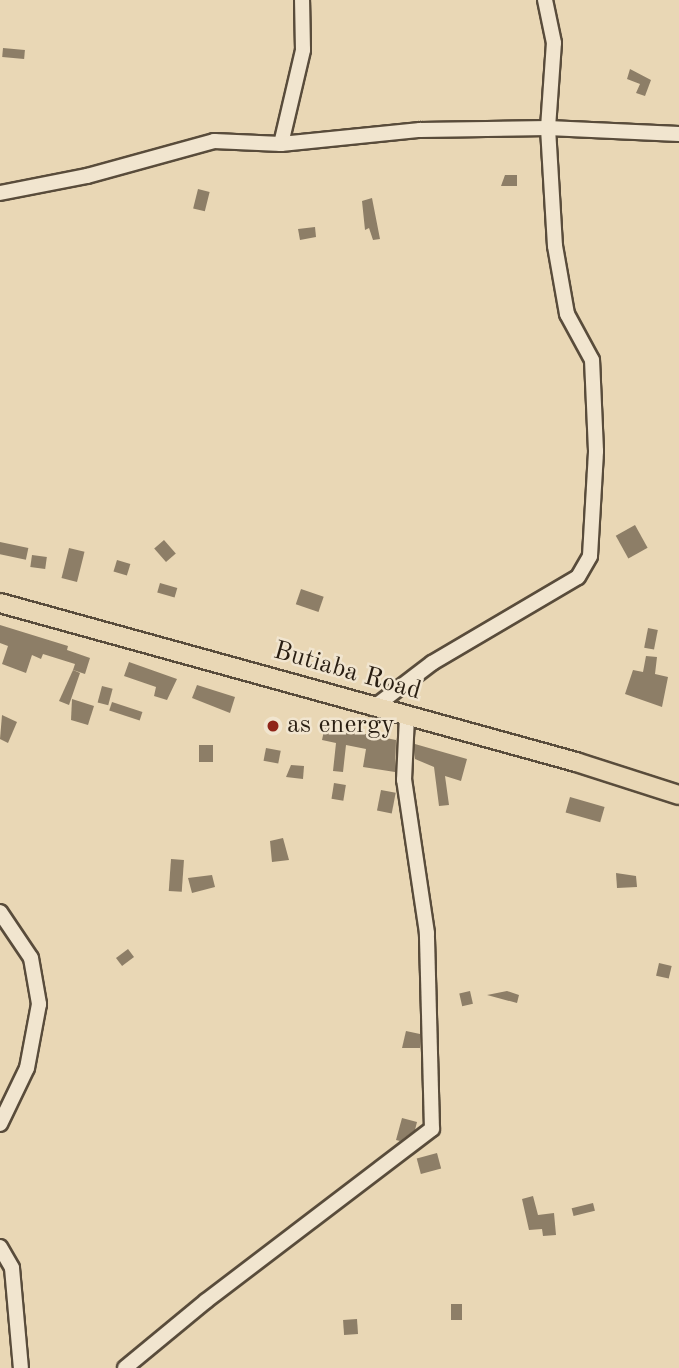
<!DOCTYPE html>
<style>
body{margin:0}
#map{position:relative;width:679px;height:1368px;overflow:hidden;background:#e9d7b5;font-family:"Old Standard TT",serif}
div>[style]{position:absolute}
.building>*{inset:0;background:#8d7e67;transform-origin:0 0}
.roads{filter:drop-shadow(2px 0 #594c3b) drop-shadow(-2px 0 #594c3b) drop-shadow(0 2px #594c3b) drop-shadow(0 -2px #594c3b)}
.minor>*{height:14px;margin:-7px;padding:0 7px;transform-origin:7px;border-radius:7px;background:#f1e5cf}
.major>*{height:18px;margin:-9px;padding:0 9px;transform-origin:9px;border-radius:9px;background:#e9d7b5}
.dots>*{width:19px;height:19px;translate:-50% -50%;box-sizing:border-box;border:4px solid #f1e5cf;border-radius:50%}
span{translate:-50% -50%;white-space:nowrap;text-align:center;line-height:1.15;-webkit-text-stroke:5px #f1e5cf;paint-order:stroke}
.street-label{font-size:26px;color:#291e12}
.poi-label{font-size:26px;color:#291e12}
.left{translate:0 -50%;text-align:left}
</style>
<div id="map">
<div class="building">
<i style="left:3px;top:48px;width:22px;height:9px;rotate:5deg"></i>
<i style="clip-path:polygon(630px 69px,651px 80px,645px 96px,636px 93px,640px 84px,627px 79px)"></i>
<i style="clip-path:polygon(505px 175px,517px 175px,517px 186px,501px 186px)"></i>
<i style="left:198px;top:189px;width:12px;height:20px;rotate:14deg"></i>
<i style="clip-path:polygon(372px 198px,380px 239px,373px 240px,369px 228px,365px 230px,362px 201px)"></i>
<i style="clip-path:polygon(315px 227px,316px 237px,300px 240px,298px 229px)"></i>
<i style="left:635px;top:525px;width:26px;height:22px;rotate:61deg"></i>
<i style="left:164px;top:540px;width:18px;height:13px;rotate:49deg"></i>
<i style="left:0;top:542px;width:29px;height:12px;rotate:12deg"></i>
<i style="left:69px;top:548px;width:16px;height:31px;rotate:14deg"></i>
<i style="left:32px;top:555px;width:15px;height:12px;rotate:8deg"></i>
<i style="left:117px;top:560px;width:14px;height:12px;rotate:17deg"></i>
<i style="left:160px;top:583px;width:18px;height:10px;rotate:16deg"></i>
<i style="left:301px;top:589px;width:24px;height:16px;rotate:19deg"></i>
<i style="clip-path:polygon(0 625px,68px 646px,67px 650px,90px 658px,85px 674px,73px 670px,75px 664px,43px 654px,41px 659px,32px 655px,26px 673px,2px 664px,8px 646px,0 643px)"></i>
<i style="left:648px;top:628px;width:10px;height:20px;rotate:11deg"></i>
<i style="clip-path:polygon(646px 656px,657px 657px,655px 674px,668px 677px,662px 707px,625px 694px,633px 670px,643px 672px)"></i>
<i style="clip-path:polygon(129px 662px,177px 679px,167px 700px,154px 696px,156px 687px,124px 676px)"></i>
<i style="clip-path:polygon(73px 670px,80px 673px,69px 705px,59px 701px)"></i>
<i style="clip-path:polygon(197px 685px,235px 697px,230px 713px,192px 698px)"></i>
<i style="left:102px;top:686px;width:11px;height:17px;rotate:15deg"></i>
<i style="clip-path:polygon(72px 699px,94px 706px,88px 725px,71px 720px)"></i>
<i style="left:112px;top:702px;width:32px;height:9px;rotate:18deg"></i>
<i style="clip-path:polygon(2px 715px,17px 722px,8px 743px,0 739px)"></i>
<i style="clip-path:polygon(325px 726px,396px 740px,395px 772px,363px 767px,366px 749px,346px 745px,343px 772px,333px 771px,336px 743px,322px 740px)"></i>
<i style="clip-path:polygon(415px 744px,467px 759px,461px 781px,445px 776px,449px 805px,439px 806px,434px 767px,415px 759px)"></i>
<i style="left:199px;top:745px;width:14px;height:17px"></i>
<i style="left:266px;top:748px;width:15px;height:13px;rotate:11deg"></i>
<i style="clip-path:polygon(291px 765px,304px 766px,303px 779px,286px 777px)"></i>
<i style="left:334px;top:783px;width:12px;height:16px;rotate:9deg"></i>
<i style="left:381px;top:790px;width:15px;height:21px;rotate:11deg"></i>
<i style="left:570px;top:797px;width:36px;height:16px;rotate:16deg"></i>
<i style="clip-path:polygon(283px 838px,289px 860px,272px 862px,270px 841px)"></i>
<i style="left:171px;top:859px;width:13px;height:32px;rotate:4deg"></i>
<i style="clip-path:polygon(616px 873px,636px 876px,637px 887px,617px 888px)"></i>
<i style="clip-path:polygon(212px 875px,215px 887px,192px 893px,188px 878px)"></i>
<i style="left:128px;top:949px;width:10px;height:15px;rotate:53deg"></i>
<i style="left:659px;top:963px;width:13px;height:13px;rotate:13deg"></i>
<i style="left:470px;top:991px;width:13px;height:11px;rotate:77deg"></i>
<i style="clip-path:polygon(507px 991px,519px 995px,517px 1003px,487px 995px)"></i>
<i style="clip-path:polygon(406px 1031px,420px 1034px,420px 1048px,402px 1048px)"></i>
<i style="clip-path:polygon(402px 1118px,417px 1122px,415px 1130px,400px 1141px,396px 1140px)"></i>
<i style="left:437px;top:1153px;width:16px;height:21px;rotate:75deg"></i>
<i style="clip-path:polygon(533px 1196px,538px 1215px,554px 1213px,556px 1235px,543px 1236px,542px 1229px,529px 1230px,522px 1199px)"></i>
<i style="left:593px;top:1203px;width:8px;height:22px;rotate:76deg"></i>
<i style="left:451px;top:1304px;width:11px;height:16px"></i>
<i style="left:357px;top:1319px;width:15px;height:14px;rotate:86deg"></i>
</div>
<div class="roads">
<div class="minor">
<i style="left:281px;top:144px;width:97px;rotate:-76.8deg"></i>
<i style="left:303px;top:50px;width:50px;rotate:-91.1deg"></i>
<i style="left:0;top:193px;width:89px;rotate:-11.1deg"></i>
<i style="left:87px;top:176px;width:132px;rotate:-15.4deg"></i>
<i style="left:214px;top:141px;width:67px;rotate:2.6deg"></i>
<i style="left:281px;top:144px;width:140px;rotate:-5.8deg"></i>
<i style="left:420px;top:130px;width:128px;rotate:-0.9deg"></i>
<i style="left:548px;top:128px;width:131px;rotate:2.6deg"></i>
<i style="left:373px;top:708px;width:74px;rotate:-37.3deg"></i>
<i style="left:432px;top:663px;width:169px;rotate:-30.5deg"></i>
<i style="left:578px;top:577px;width:24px;rotate:-60deg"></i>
<i style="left:590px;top:556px;width:105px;rotate:-86.7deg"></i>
<i style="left:596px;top:451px;width:91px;rotate:-92.5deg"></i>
<i style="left:592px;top:360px;width:52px;rotate:-118.5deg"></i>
<i style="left:567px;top:314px;width:69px;rotate:-100deg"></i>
<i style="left:555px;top:246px;width:118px;rotate:-93.4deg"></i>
<i style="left:548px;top:128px;width:85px;rotate:-86deg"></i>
<i style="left:554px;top:43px;width:44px;rotate:-101.8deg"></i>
<i style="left:0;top:912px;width:55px;rotate:56deg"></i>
<i style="left:31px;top:958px;width:47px;rotate:80.1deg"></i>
<i style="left:39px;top:1004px;width:65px;rotate:100.6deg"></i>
<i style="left:27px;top:1068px;width:62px;rotate:115.7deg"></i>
<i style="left:0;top:1247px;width:24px;rotate:60deg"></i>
<i style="left:12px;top:1268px;width:100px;rotate:84.9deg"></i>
<i style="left:125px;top:1368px;width:105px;rotate:-39.6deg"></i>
<i style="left:206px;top:1301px;width:284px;rotate:-37.3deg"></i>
<i style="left:432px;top:1129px;width:196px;rotate:-91.5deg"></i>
<i style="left:427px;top:933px;width:155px;rotate:-98.5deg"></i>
<i style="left:404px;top:780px;width:64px;rotate:-87.3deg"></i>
</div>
<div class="major">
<i style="left:0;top:603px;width:598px;rotate:15.43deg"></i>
<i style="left:576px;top:762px;width:108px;rotate:17.8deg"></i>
</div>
</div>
<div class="dots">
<i style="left:273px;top:726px;background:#8f2418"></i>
</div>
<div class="street-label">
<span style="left:347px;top:672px;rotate:16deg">Butiaba Road</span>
</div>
<div class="poi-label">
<span class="left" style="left:287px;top:726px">as energy</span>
</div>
</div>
